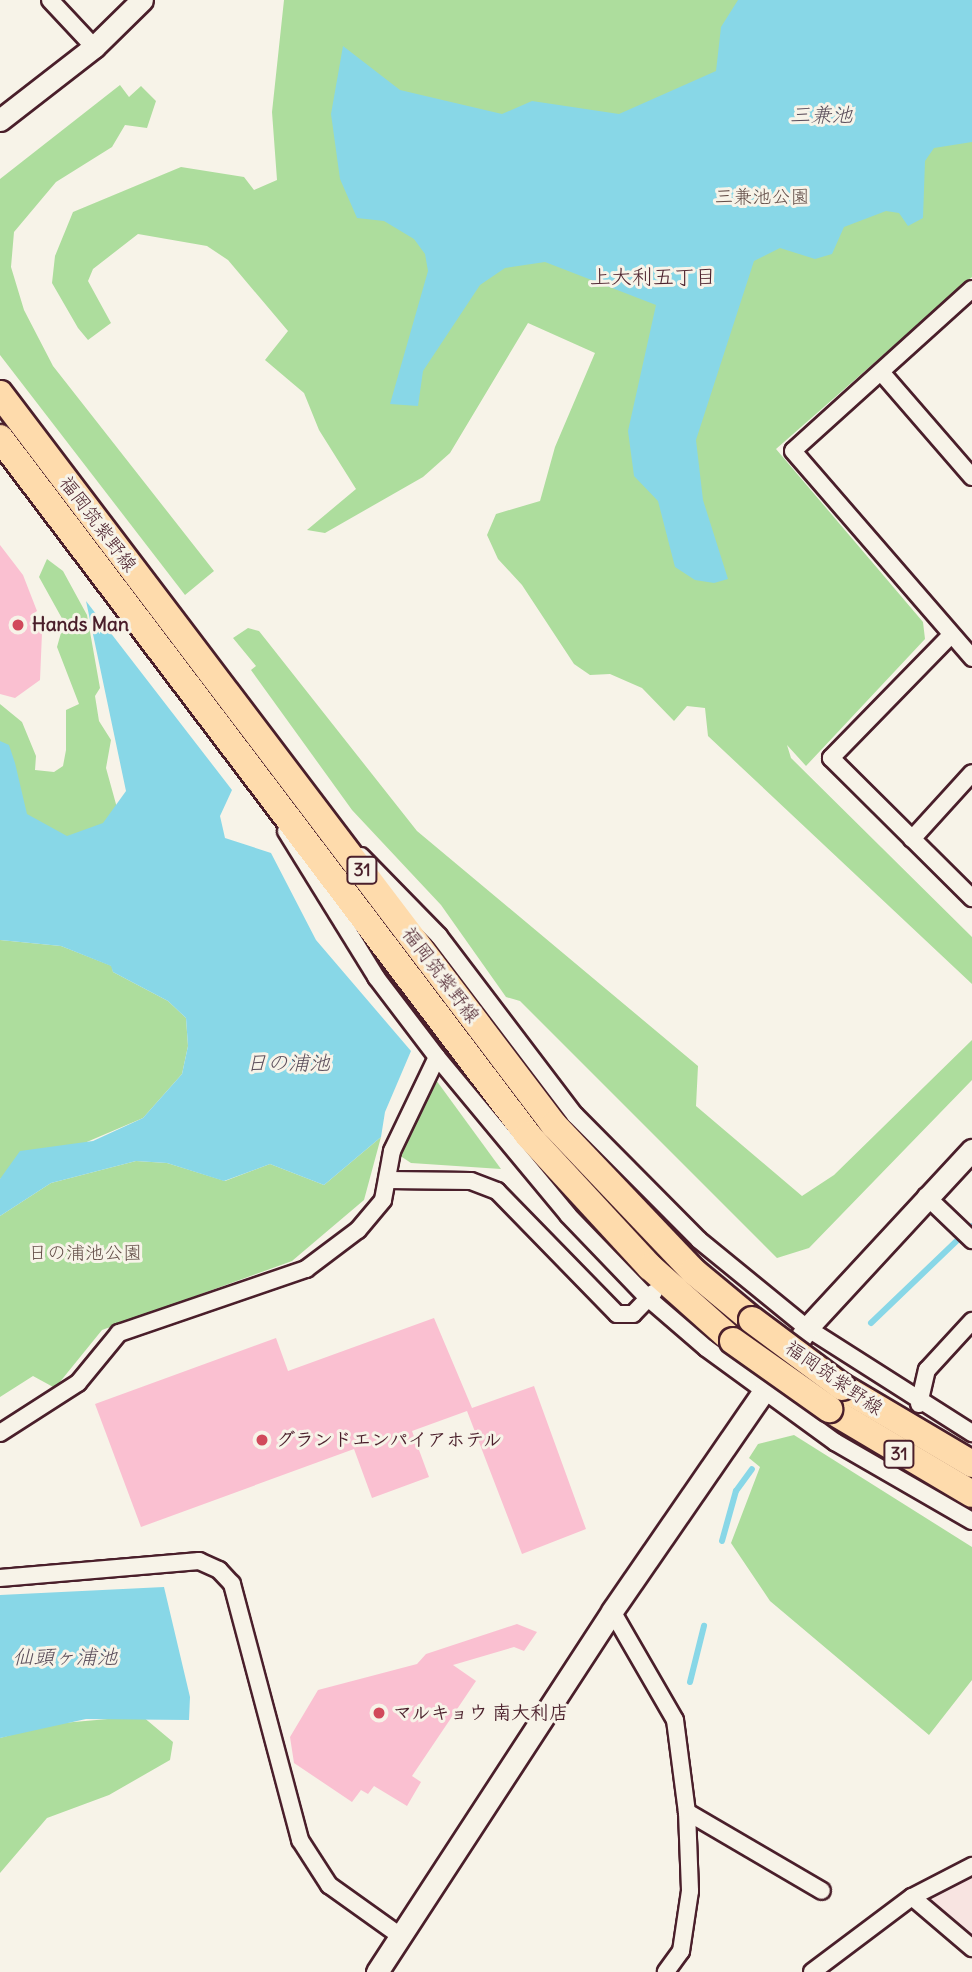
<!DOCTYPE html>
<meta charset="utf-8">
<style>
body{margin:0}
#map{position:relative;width:972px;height:1972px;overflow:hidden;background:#f7f3e8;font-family:Delius,"Klee One",sans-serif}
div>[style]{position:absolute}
.built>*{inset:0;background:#f8e4e1}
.green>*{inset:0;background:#addd9d}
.water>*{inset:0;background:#88d7e7}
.stream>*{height:6px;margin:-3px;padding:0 3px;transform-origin:3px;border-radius:3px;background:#88d7e7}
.building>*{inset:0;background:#fac0d1}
.roads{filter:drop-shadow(2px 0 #4a1f2b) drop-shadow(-2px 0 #4a1f2b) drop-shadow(0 2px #4a1f2b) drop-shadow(0 -2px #4a1f2b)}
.minor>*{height:16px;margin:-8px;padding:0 8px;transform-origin:8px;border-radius:8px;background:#f7f3e8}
.tertiary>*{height:21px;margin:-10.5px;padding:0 10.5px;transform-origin:10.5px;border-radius:10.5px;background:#f7f3e8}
.primary>*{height:26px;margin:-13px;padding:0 13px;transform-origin:13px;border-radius:13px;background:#fedbac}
.bridges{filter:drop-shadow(2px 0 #4a1f2b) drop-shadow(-2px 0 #4a1f2b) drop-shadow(0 2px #4a1f2b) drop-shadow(0 -2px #4a1f2b)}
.primary-bridge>*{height:26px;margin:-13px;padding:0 13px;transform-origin:13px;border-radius:13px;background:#fedbac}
.dots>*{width:19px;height:19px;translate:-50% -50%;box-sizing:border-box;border:4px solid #f7f3e8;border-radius:50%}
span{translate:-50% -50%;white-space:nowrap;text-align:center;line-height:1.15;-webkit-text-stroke:6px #f7f3e8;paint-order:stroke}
.shield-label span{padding:2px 5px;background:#f7f3e8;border:2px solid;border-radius:5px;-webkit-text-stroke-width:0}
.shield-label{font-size:18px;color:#4a1f2b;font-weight:700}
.park-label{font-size:19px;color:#634e48}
.street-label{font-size:19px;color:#4a1f2b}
.poi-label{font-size:19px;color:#4a1f2b;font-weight:700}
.left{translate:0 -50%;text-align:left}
.water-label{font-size:21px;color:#5a4d5a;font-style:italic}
.neighbourhood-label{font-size:21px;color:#4a1f2b}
</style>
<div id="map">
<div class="built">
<i style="clip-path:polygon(972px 1878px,972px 1936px,930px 1900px)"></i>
</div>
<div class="green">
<i style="clip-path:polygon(284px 0,972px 0,972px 277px,776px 449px,923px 622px,925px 639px,806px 766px,787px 745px,791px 758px,972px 937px,972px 984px,708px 736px,705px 708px,687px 706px,674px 721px,642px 688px,610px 674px,590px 675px,574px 664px,522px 585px,498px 559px,487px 535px,496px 514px,540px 501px,555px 447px,595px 353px,528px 323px,450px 453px,423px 477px,325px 533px,307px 530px,356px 489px,319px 430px,304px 393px,265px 360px,288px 331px,228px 260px,207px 246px,138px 234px,93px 269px,88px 281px,111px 323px,88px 340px,78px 328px,52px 283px,55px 256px,73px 212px,181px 167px,244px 177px,254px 190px,277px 180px,272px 112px)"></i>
<i style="clip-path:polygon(120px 85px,129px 97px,141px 86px,156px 101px,147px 128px,125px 125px,112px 147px,56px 182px,14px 232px,11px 267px,24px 310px,53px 366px,214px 571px,185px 595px,0 355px,0 179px)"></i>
<i style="clip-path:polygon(47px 559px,63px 571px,87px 615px,100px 688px,95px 696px,99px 721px,111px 740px,106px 768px,119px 815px,81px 840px,32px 838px,0 768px,0 704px,22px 722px,36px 756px,35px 770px,54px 772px,63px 766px,66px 750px,66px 710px,79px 704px,57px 647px,64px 622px,39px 577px)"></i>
<i style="clip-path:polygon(248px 628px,259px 631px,417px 831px,698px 1066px,696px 1106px,802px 1196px,834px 1175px,972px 1040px,972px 1080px,809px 1248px,777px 1258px,520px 1001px,506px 997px,441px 905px,352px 810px,251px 670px,256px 666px,233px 638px)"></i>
<i style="clip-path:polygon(0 940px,61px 946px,112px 966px,113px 972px,168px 1001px,186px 1018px,188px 1046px,182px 1074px,143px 1118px,0 1179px)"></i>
<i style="clip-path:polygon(436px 1080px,501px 1169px,411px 1163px,399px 1155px)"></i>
<i style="clip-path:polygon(381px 1137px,364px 1200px,292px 1261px,102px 1330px,55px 1388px,33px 1376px,0 1397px,0 1216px,51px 1183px,136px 1161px,167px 1163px,225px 1181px,270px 1164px,324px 1185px)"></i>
<i style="clip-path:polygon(794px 1435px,972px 1547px,972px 1680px,929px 1735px,770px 1601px,731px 1543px,760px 1467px,749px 1458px,758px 1444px)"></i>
<i style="clip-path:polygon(142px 1716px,173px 1742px,170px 1760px,109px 1795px,47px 1818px,0 1873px,0 1738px,51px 1724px)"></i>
</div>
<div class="water">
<i style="clip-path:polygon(738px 0,972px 0,972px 142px,934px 148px,925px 161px,923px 218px,908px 226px,899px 213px,886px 211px,844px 227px,832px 254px,815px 259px,780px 248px,754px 261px,696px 440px,703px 500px,728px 579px,714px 583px,695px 580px,675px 567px,658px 501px,634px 476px,628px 431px,656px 305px,545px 262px,505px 268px,480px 285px,423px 371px,418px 406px,390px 404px,428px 271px,425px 254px,414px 239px,384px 221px,357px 218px,340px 179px,331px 114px,343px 46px,400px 90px,502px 114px,532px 101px,619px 114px,716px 71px,721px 27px)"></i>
<i style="clip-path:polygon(86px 601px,232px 790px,220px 816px,225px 838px,271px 853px,316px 940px,411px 1051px,385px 1112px,381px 1137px,324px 1185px,270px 1164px,224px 1181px,167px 1163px,136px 1161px,51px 1183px,0 1216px,0 1179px,20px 1151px,93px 1141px,143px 1118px,182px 1074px,188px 1046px,186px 1018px,168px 1001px,113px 972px,111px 966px,61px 946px,0 940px,0 741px,9px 745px,15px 763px,27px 814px,67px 836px,103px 823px,126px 791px)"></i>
<i style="clip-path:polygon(164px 1587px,190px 1697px,189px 1720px,86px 1719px,0 1738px,0 1595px)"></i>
</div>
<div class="stream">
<i style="left:871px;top:1323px;width:140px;rotate:-43.8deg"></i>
<i style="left:722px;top:1541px;width:52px;rotate:-74.4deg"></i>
<i style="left:736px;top:1491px;width:27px;rotate:-54deg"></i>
<i style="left:690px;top:1682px;width:58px;rotate:-76deg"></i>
</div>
<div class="building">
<i style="clip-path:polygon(0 545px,23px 575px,37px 611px,30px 616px,42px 633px,40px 680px,15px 698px,0 694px)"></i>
<i style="clip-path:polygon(434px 1318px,472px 1408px,534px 1386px,586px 1529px,522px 1554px,467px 1411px,412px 1431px,429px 1477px,372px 1498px,354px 1449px,141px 1527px,95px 1404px,276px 1338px,288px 1371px)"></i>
<i style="clip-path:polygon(517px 1624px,537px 1632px,524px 1651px,514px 1647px,453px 1665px,476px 1681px,412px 1776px,421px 1782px,407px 1806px,374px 1786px,368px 1794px,361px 1790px,352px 1802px,294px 1763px,290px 1737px,318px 1690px,417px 1664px,426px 1654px)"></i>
</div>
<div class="roads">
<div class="minor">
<i style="left:50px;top:0;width:64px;rotate:46.9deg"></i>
<i style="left:972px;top:289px;width:241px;rotate:137.9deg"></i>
<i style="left:793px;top:451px;width:274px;rotate:49.1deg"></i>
<i style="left:881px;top:372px;width:139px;rotate:49.1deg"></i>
<i style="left:951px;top:635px;width:172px;rotate:134.3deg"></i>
<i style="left:831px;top:758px;width:199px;rotate:44.8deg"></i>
<i style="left:286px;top:831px;width:172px;rotate:58.3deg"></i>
<i style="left:376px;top:977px;width:101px;rotate:52.7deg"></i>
<i style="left:437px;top:1057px;width:205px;rotate:50.3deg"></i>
<i style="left:568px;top:1215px;width:115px;rotate:46.1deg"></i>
<i style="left:648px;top:1298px;width:77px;rotate:40.8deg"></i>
<i style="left:706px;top:1348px;width:160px;rotate:36.1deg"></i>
<i style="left:835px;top:1442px;width:158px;rotate:30deg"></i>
<i style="left:912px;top:839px;width:89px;rotate:-47.7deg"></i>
<i style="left:361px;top:856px;width:112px;rotate:45.7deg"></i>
<i style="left:439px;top:936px;width:225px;rotate:52.8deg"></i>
<i style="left:575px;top:1115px;width:176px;rotate:45.2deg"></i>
<i style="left:699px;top:1240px;width:139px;rotate:39.2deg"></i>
<i style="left:807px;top:1328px;width:196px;rotate:32.5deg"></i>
<i style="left:388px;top:1180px;width:83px;rotate:0.7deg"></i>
<i style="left:471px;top:1181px;width:28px;rotate:21deg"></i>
<i style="left:497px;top:1191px;width:172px;rotate:45.7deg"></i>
<i style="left:617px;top:1314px;width:16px"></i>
<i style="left:633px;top:1314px;width:30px;rotate:-46deg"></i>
<i style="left:926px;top:1196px;width:64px;rotate:43.7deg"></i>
<i style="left:919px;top:1404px;width:35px;rotate:-77deg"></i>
<i style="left:927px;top:1370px;width:67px;rotate:-47.4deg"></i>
<i style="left:0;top:1433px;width:93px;rotate:-32.7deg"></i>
<i style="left:78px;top:1383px;width:65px;rotate:-50.6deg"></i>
<i style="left:119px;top:1333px;width:198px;rotate:-18.9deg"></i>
<i style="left:306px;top:1269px;width:65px;rotate:-36.9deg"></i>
<i style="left:358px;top:1230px;width:39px;rotate:-50deg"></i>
<i style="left:383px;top:1200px;width:50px;rotate:-79.6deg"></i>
<i style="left:392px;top:1151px;width:104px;rotate:-64.4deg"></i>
<i style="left:0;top:1578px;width:200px;rotate:-4.9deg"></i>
<i style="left:199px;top:1561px;width:22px;rotate:24deg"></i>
<i style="left:219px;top:1570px;width:19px;rotate:47deg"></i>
<i style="left:232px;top:1584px;width:265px;rotate:75.1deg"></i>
<i style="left:300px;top:1840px;width:54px;rotate:57.2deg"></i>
<i style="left:329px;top:1885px;width:86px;rotate:35.5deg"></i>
<i style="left:612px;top:1611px;width:126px;rotate:60deg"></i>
<i style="left:675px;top:1720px;width:93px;rotate:82.6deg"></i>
<i style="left:687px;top:1812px;width:79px;rotate:87.8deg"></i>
<i style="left:690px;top:1891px;width:61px;rotate:98.5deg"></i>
<i style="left:681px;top:1951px;width:26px;rotate:126deg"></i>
<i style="left:687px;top:1812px;width:156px;rotate:30.3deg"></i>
<i style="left:912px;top:1897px;width:79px;rotate:40.4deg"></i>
<i style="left:812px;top:1972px;width:125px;rotate:-36.9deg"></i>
<i style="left:912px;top:1897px;width:68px;rotate:-27.3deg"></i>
</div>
<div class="tertiary">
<i style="left:0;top:120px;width:119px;rotate:-37.8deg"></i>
<i style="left:94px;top:47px;width:67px;rotate:-44.4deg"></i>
<i style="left:377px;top:1972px;width:431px;rotate:-56.9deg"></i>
<i style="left:612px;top:1611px;width:344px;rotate:-55.4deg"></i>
<i style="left:807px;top:1328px;width:243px;rotate:-47.2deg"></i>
</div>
<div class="primary">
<i style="left:0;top:394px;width:917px;rotate:52.84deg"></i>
<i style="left:554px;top:1125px;width:202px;rotate:46.4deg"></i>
<i style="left:693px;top:1271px;width:77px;rotate:39.7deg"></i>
<i style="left:0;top:438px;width:874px;rotate:52.85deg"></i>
<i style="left:528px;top:1135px;width:180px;rotate:47.3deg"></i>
<i style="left:650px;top:1267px;width:111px;rotate:41.7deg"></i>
<i style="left:842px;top:1387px;width:151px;rotate:30.6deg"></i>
<i style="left:829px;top:1409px;width:166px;rotate:30.7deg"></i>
</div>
</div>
<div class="bridges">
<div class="primary-bridge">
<i style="left:752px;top:1320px;width:112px;rotate:36.7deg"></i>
<i style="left:733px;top:1341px;width:118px;rotate:35.3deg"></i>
</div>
</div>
<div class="dots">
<i style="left:18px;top:625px;background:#d1495b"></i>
<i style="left:262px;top:1440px;background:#d1495b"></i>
<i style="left:379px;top:1713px;background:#d1495b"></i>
</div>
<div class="shield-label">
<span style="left:362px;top:870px">31</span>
<span style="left:899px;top:1454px">31</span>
</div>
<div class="park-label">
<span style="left:762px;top:197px">三兼池公園</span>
<span style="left:85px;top:1253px">日の浦池公園</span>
</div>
<div class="street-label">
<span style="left:98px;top:524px;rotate:53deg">福岡筑紫野線</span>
<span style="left:441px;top:975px;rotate:53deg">福岡筑紫野線</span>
<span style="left:834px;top:1378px;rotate:35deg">福岡筑紫野線</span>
</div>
<div class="poi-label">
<span class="left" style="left:32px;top:625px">Hands Man</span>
<span class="left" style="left:276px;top:1440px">グランドエンパイアホテル</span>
<span class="left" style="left:393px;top:1713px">マルキョウ 南大利店</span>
</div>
<div class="water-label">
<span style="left:821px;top:115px">三兼池</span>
<span style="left:288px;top:1063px">日の浦池</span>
<span style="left:65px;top:1657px">仙頭ヶ浦池</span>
</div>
<div class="neighbourhood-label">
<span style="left:653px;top:277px">上大利五丁目</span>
</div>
</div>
